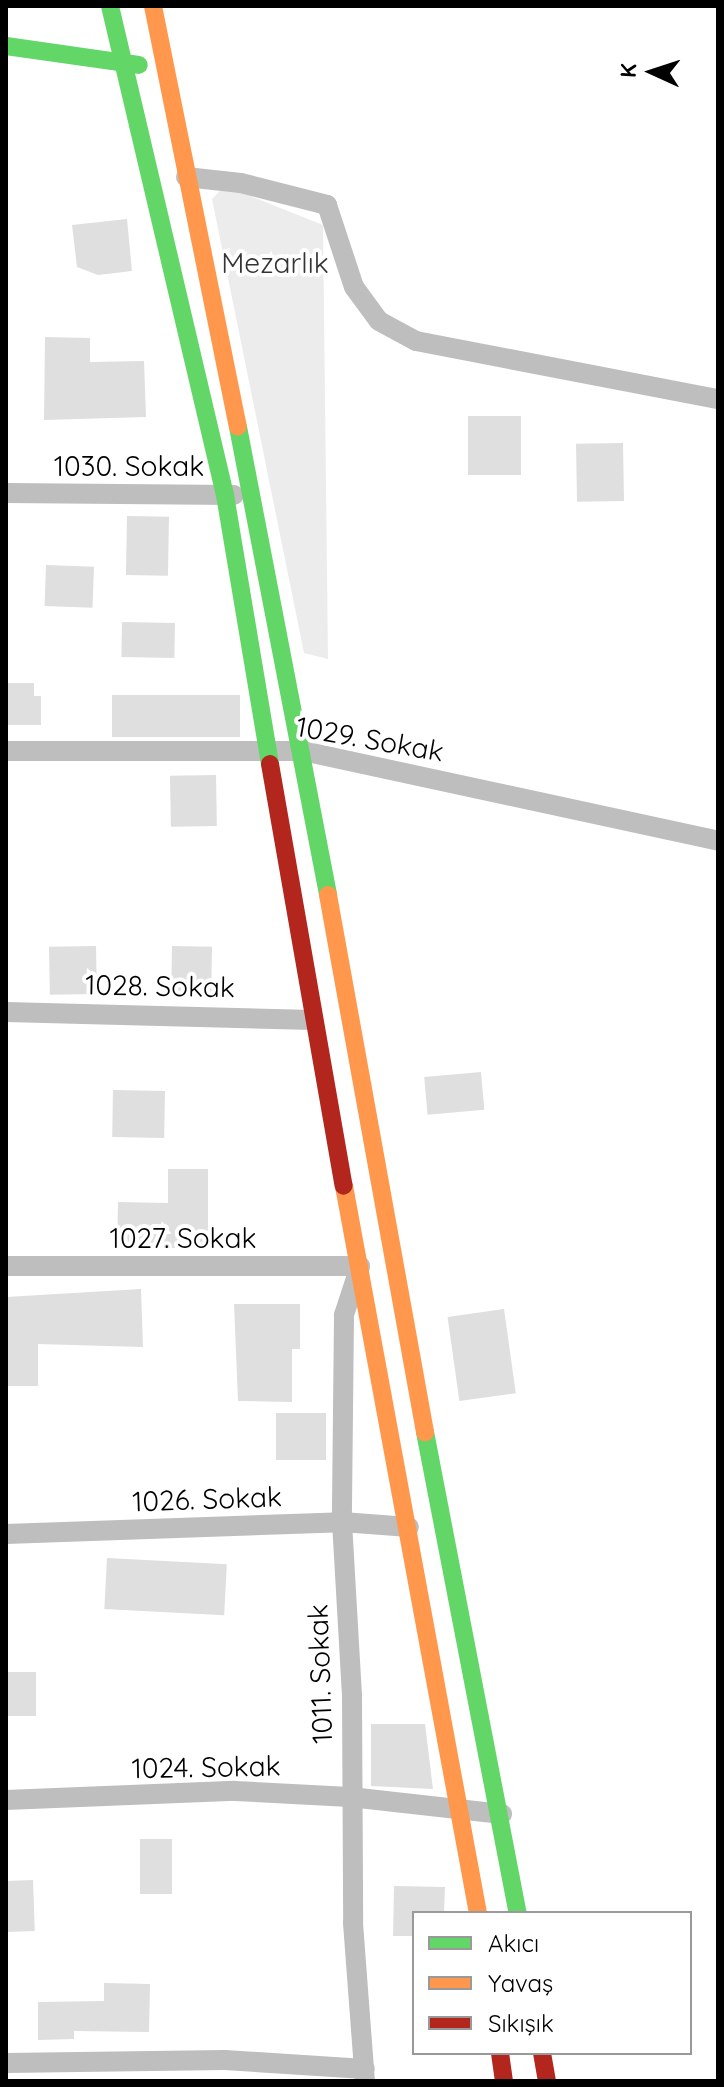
<!DOCTYPE html>
<meta charset="utf-8">
<style>
body{margin:0}
#map{position:relative;width:724px;height:2087px;overflow:hidden;background:#fff;font-family:Quicksand,sans-serif}
div>[style]{position:absolute}
.green>*{inset:0;background:#ececec}
.building>*{inset:0;background:#dfdfdf;transform-origin:0 0}
.street>*{height:20px;margin:-10px;padding:0 10px;transform-origin:10px;border-radius:10px;background:#bebebe}
.fast>*{height:18px;margin:-9px;padding:0 9px;transform-origin:9px;border-radius:9px;background:#63d668}
.slow>*{height:18px;margin:-9px;padding:0 9px;transform-origin:9px;border-radius:9px;background:#ff974d}
.jam>*{height:18px;margin:-9px;padding:0 9px;transform-origin:9px;border-radius:9px;background:#b3261e}
span{translate:-50% -50%;white-space:nowrap;text-align:center;line-height:1.15;-webkit-text-stroke:8px #fff;paint-order:stroke}
.park-label{font-size:28px;color:#333}
.street-label{font-size:28px;color:#000}
.frame{position:absolute;inset:0;border:8px solid #000;pointer-events:none}
.legend{position:absolute;left:412px;top:1911px;width:280px;height:144px;box-sizing:border-box;background:#fff;border:2px solid #999;margin:0;padding:10px 14px;list-style:none;font-size:24px;color:#000}
.legend li{display:flex;align-items:center;gap:16px;height:40px}
.legend b{width:40px;border:2px solid #999}
.north{position:absolute;left:612px;top:32px;width:80px;height:80px;-webkit-text-stroke:6px #fff;paint-order:stroke;rotate:273deg;font-size:22px;font-weight:700;line-height:32px;text-align:center;color:#000}
.north::after{content:'';display:block;margin:auto;width:28px;height:36px;background:#000;clip-path:polygon(50% 0,100% 100%,50% 72%,0 100%)}
</style>
<div id="map">
<div class="green">
<i style="clip-path:polygon(225px 186px,323px 225px,328px 659px,304px 653px,212px 199px)"></i>
</div>
<div class="building">
<i style="clip-path:polygon(127px 219px,132px 271px,98px 275px,77px 267px,72px 225px)"></i>
<i style="clip-path:polygon(45px 337px,90px 338px,90px 362px,144px 361px,146px 417px,44px 420px)"></i>
<i style="left:468px;top:416px;width:53px;height:59px"></i>
<i style="left:623px;top:443px;width:58px;height:47px;rotate:89deg"></i>
<i style="left:127px;top:516px;width:42px;height:59px;rotate:1deg"></i>
<i style="left:46px;top:565px;width:48px;height:41px;rotate:2deg"></i>
<i style="left:122px;top:622px;width:53px;height:35px;rotate:1deg"></i>
<i style="clip-path:polygon(6px 683px,34px 683px,34px 696px,41px 696px,41px 725px,6px 725px)"></i>
<i style="left:240px;top:695px;width:42px;height:128px;rotate:90deg"></i>
<i style="left:216px;top:775px;width:51px;height:46px;rotate:89deg"></i>
<i style="left:96px;top:946px;width:48px;height:47px;rotate:89deg"></i>
<i style="left:172px;top:946px;width:40px;height:51px;rotate:1deg"></i>
<i style="left:481px;top:1072px;width:38px;height:57px;rotate:85deg"></i>
<i style="left:113px;top:1090px;width:52px;height:47px;rotate:1deg"></i>
<i style="clip-path:polygon(168px 1169px,208px 1169px,208px 1248px,117px 1248px,118px 1202px,168px 1203px)"></i>
<i style="clip-path:polygon(141px 1289px,143px 1347px,38px 1344px,38px 1386px,6px 1386px,6px 1297px)"></i>
<i style="clip-path:polygon(234px 1304px,300px 1304px,300px 1349px,292px 1349px,292px 1402px,238px 1401px)"></i>
<i style="left:504px;top:1309px;width:85px;height:57px;rotate:82deg"></i>
<i style="left:276px;top:1413px;width:50px;height:47px"></i>
<i style="left:107px;top:1558px;width:120px;height:51px;rotate:3deg"></i>
<i style="left:6px;top:1672px;width:30px;height:44px"></i>
<i style="clip-path:polygon(371px 1724px,425px 1724px,433px 1789px,371px 1786px)"></i>
<i style="left:140px;top:1839px;width:32px;height:55px"></i>
<i style="left:33px;top:1880px;width:51px;height:27px;rotate:88deg"></i>
<i style="clip-path:polygon(394px 1886px,445px 1887px,444px 1913px,414px 1913px,414px 1936px,393px 1936px)"></i>
<i style="clip-path:polygon(104px 1983px,150px 1984px,149px 2032px,74px 2031px,74px 2039px,38px 2040px,38px 2002px,104px 2001px)"></i>
</div>
<div class="street">
<i style="left:186px;top:177px;width:55px;rotate:6.2deg"></i>
<i style="left:241px;top:183px;width:89px;rotate:14.3deg"></i>
<i style="left:327px;top:205px;width:86px;rotate:71.8deg"></i>
<i style="left:354px;top:287px;width:42px;rotate:53.7deg"></i>
<i style="left:379px;top:321px;width:42px;rotate:28.4deg"></i>
<i style="left:416px;top:341px;width:308px;rotate:10.9deg"></i>
<i style="left:6px;top:493px;width:228px;rotate:0.5deg"></i>
<i style="left:6px;top:751px;width:297px"></i>
<i style="left:303px;top:751px;width:425px;rotate:12.2deg"></i>
<i style="left:6px;top:1012px;width:307px;rotate:1.5deg"></i>
<i style="left:6px;top:1266px;width:354px"></i>
<i style="left:360px;top:1266px;width:52px;rotate:108.1deg"></i>
<i style="left:344px;top:1315px;width:207px;rotate:90.6deg"></i>
<i style="left:342px;top:1522px;width:174px;rotate:86.7deg"></i>
<i style="left:352px;top:1696px;width:227px;rotate:89.7deg"></i>
<i style="left:353px;top:1923px;width:158px;rotate:85.7deg"></i>
<i style="left:6px;top:1534px;width:336px;rotate:-2deg"></i>
<i style="left:342px;top:1522px;width:67px;rotate:4.3deg"></i>
<i style="left:6px;top:1800px;width:229px;rotate:-2.3deg"></i>
<i style="left:235px;top:1791px;width:115px;rotate:3deg"></i>
<i style="left:350px;top:1797px;width:153px;rotate:6.4deg"></i>
<i style="left:6px;top:2063px;width:219px;rotate:-0.8deg"></i>
<i style="left:225px;top:2060px;width:140px;rotate:3.7deg"></i>
</div>
<div class="fast">
<i style="left:110px;top:6px;width:502px;rotate:76.77deg"></i>
<i style="left:225px;top:495px;width:273px;rotate:80.5deg"></i>
<i style="left:6px;top:46px;width:134px;rotate:8.1deg"></i>
<i style="left:238px;top:427px;width:477px;rotate:79.1deg"></i>
<i style="left:425px;top:1432px;width:490px;rotate:79.1deg"></i>
</div>
<div class="slow">
<i style="left:153px;top:6px;width:429px;rotate:78.6deg"></i>
<i style="left:328px;top:895px;width:546px;rotate:79.76deg"></i>
<i style="left:344px;top:1186px;width:739px;rotate:79.56deg"></i>
</div>
<div class="jam">
<i style="left:270px;top:764px;width:428px;rotate:80.1deg"></i>
<i style="left:500px;top:2053px;width:28px;rotate:82deg"></i>
<i style="left:542px;top:2053px;width:28px;rotate:80deg"></i>
</div>
<div class="park-label">
<span style="left:275px;top:263px">Mezarlık</span>
</div>
<div class="street-label">
<span style="left:129px;top:466px">1030. Sokak</span>
<span style="left:370px;top:739px;rotate:10deg">1029. Sokak</span>
<span style="left:160px;top:986px;rotate:1deg">1028. Sokak</span>
<span style="left:183px;top:1238px">1027. Sokak</span>
<span style="left:207px;top:1499px;rotate:-2deg">1026. Sokak</span>
<span style="left:320px;top:1674px;rotate:-92deg">1011. Sokak</span>
<span style="left:206px;top:1767px;rotate:-1deg">1024. Sokak</span>
</div>
<div class="frame"></div>
<ul class="legend">
<li><b style="height:10px;background:#63d668"></b>Akıcı</li>
<li><b style="height:10px;background:#ff974d"></b>Yavaş</li>
<li><b style="height:10px;background:#b3261e"></b>Sıkışık</li>
</ul>
<div class="north">K</div>
</div>
